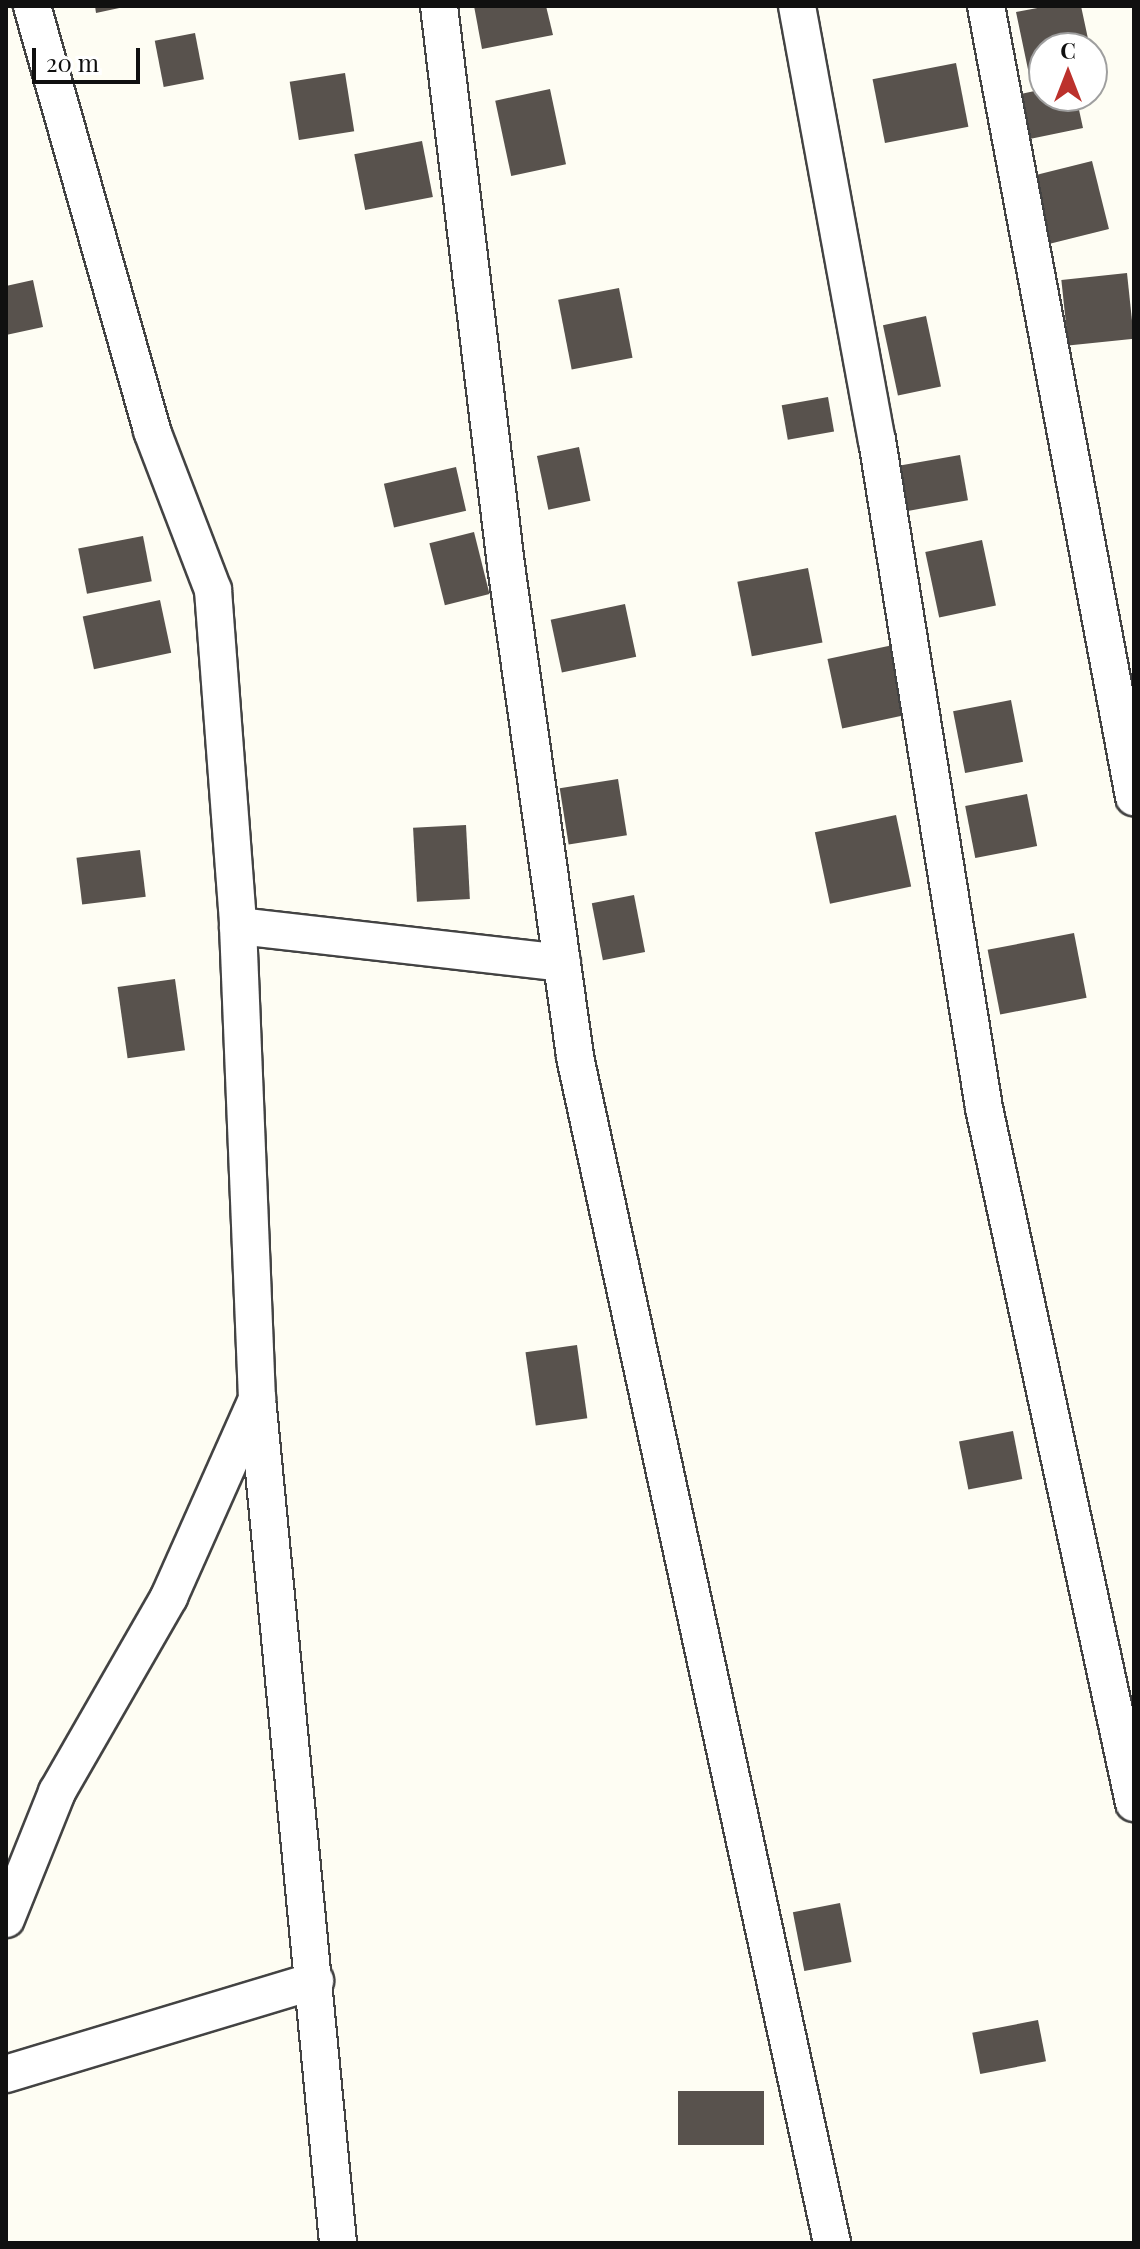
<!DOCTYPE html>
<meta charset="utf-8">
<style>
body{margin:0}
#map{position:relative;width:1140px;height:2249px;overflow:hidden;background:#fefdf3;font-family:"Playfair Display",serif}
div>[style]{position:absolute}
.building>*{inset:0;background:#58524d;transform-origin:0 0}
.roads{filter:drop-shadow(2px 0 #434343) drop-shadow(-2px 0 #434343) drop-shadow(0 2px #434343) drop-shadow(0 -2px #434343)}
.minor>*{height:36px;margin:-18px;padding:0 18px;transform-origin:18px;border-radius:18px;background:#fff}
span{translate:-50% -50%;white-space:nowrap;text-align:center;line-height:1.15;-webkit-text-stroke:8px #fff;paint-order:stroke}
.frame{position:absolute;inset:0;border:8px solid #101010;pointer-events:none}
.north{position:absolute;left:1028px;top:32px;width:80px;height:80px;box-sizing:border-box;background:#fff;border:2px solid #9f9f9f;border-radius:50%;rotate:0deg;font-size:22px;font-weight:700;line-height:32px;text-align:center;color:#101010}
.north::after{content:'';display:block;margin:auto;width:28px;height:36px;background:#bc312c;clip-path:polygon(50% 0,100% 100%,50% 72%,0 100%)}
.scale{position:absolute;left:32px;top:48px;width:108px;height:36px;box-sizing:border-box;border:4px solid #101010;border-top:0;padding-left:10px;font-size:24px;line-height:28px;white-space:nowrap;color:#101010;-webkit-text-stroke:6px #fff;paint-order:stroke}
</style>
<div id="map">
<div class="building">
<i style="clip-path:polygon(95px 6px,124px 6px,124px 7px,96px 13px)"></i>
<i style="clip-path:polygon(474px 6px,546px 6px,553px 35px,482px 49px)"></i>
<i style="clip-path:polygon(1048px 6px,1081px 6px,1090px 48px,1044px 48px,1044px 76px,1030px 79px,1016px 12px)"></i>
<i style="left:195px;top:33px;width:47px;height:41px;rotate:79deg"></i>
<i style="left:956px;top:63px;width:65px;height:85px;rotate:79deg"></i>
<i style="left:345px;top:73px;width:59px;height:56px;rotate:81deg"></i>
<i style="left:550px;top:89px;width:77px;height:56px;rotate:78deg"></i>
<i style="clip-path:polygon(1044px 89px,1044px 96px,1076px 96px,1083px 128px,1020px 141px,1011px 96px)"></i>
<i style="left:422px;top:141px;width:57px;height:69px;rotate:79deg"></i>
<i style="left:1092px;top:161px;width:70px;height:65px;rotate:76deg"></i>
<i style="left:1127px;top:273px;width:66px;height:66px;rotate:84deg"></i>
<i style="clip-path:polygon(33px 280px,43px 327px,6px 335px,6px 286px)"></i>
<i style="left:619px;top:288px;width:71px;height:62px;rotate:79deg"></i>
<i style="left:926px;top:316px;width:72px;height:44px;rotate:78deg"></i>
<i style="left:828px;top:397px;width:35px;height:47px;rotate:80deg"></i>
<i style="left:579px;top:447px;width:55px;height:43px;rotate:78deg"></i>
<i style="left:960px;top:455px;width:46px;height:71px;rotate:80deg"></i>
<i style="left:456px;top:467px;width:45px;height:74px;rotate:77deg"></i>
<i style="left:474px;top:532px;width:64px;height:46px;rotate:76deg"></i>
<i style="left:143px;top:536px;width:46px;height:66px;rotate:79deg"></i>
<i style="left:982px;top:540px;width:67px;height:58px;rotate:78deg"></i>
<i style="left:808px;top:568px;width:76px;height:72px;rotate:79deg"></i>
<i style="left:160px;top:600px;width:54px;height:79px;rotate:78deg"></i>
<i style="left:625px;top:604px;width:54px;height:76px;rotate:78deg"></i>
<i style="left:893px;top:645px;width:71px;height:67px;rotate:78deg"></i>
<i style="left:1011px;top:700px;width:63px;height:59px;rotate:79deg"></i>
<i style="left:618px;top:779px;width:57px;height:59px;rotate:81deg"></i>
<i style="left:1027px;top:794px;width:53px;height:63px;rotate:79deg"></i>
<i style="left:896px;top:815px;width:73px;height:83px;rotate:78deg"></i>
<i style="left:466px;top:825px;width:74px;height:53px;rotate:87deg"></i>
<i style="left:140px;top:850px;width:47px;height:64px;rotate:83deg"></i>
<i style="left:634px;top:895px;width:58px;height:43px;rotate:79deg"></i>
<i style="left:1074px;top:933px;width:66px;height:88px;rotate:79deg"></i>
<i style="left:175px;top:979px;width:72px;height:58px;rotate:82deg"></i>
<i style="left:577px;top:1345px;width:74px;height:52px;rotate:82deg"></i>
<i style="left:1013px;top:1431px;width:49px;height:55px;rotate:79deg"></i>
<i style="left:840px;top:1903px;width:60px;height:48px;rotate:79deg"></i>
<i style="left:1038px;top:2020px;width:42px;height:67px;rotate:79deg"></i>
<i style="left:678px;top:2091px;width:86px;height:54px"></i>
</div>
<div class="roads">
<div class="minor">
<i style="left:32px;top:6px;width:442px;rotate:74.2deg"></i>
<i style="left:152px;top:431px;width:170px;rotate:69deg"></i>
<i style="left:213px;top:590px;width:337px;rotate:85.7deg"></i>
<i style="left:238px;top:926px;width:472px;rotate:87.7deg"></i>
<i style="left:257px;top:1398px;width:849px;rotate:84.52deg"></i>
<i style="left:439px;top:6px;width:563px;rotate:83.17deg"></i>
<i style="left:506px;top:565px;width:497px;rotate:82deg"></i>
<i style="left:575px;top:1057px;width:1214px;rotate:77.77deg"></i>
<i style="left:797px;top:6px;width:441px;rotate:79.6deg"></i>
<i style="left:877px;top:440px;width:677px;rotate:80.9deg"></i>
<i style="left:984px;top:1108px;width:711px;rotate:77.82deg"></i>
<i style="left:986px;top:6px;width:805px;rotate:79.4deg"></i>
<i style="left:238px;top:926px;width:326px;rotate:6.5deg"></i>
<i style="left:6px;top:1919px;width:137px;rotate:-68.1deg"></i>
<i style="left:57px;top:1792px;width:225px;rotate:-60.1deg"></i>
<i style="left:169px;top:1597px;width:217px;rotate:-66deg"></i>
<i style="left:6px;top:2074px;width:323px;rotate:-16.8deg"></i>
</div>
</div>
<div class="frame"></div>
<div class="north">С</div>
<div class="scale">20 m</div>
</div>
